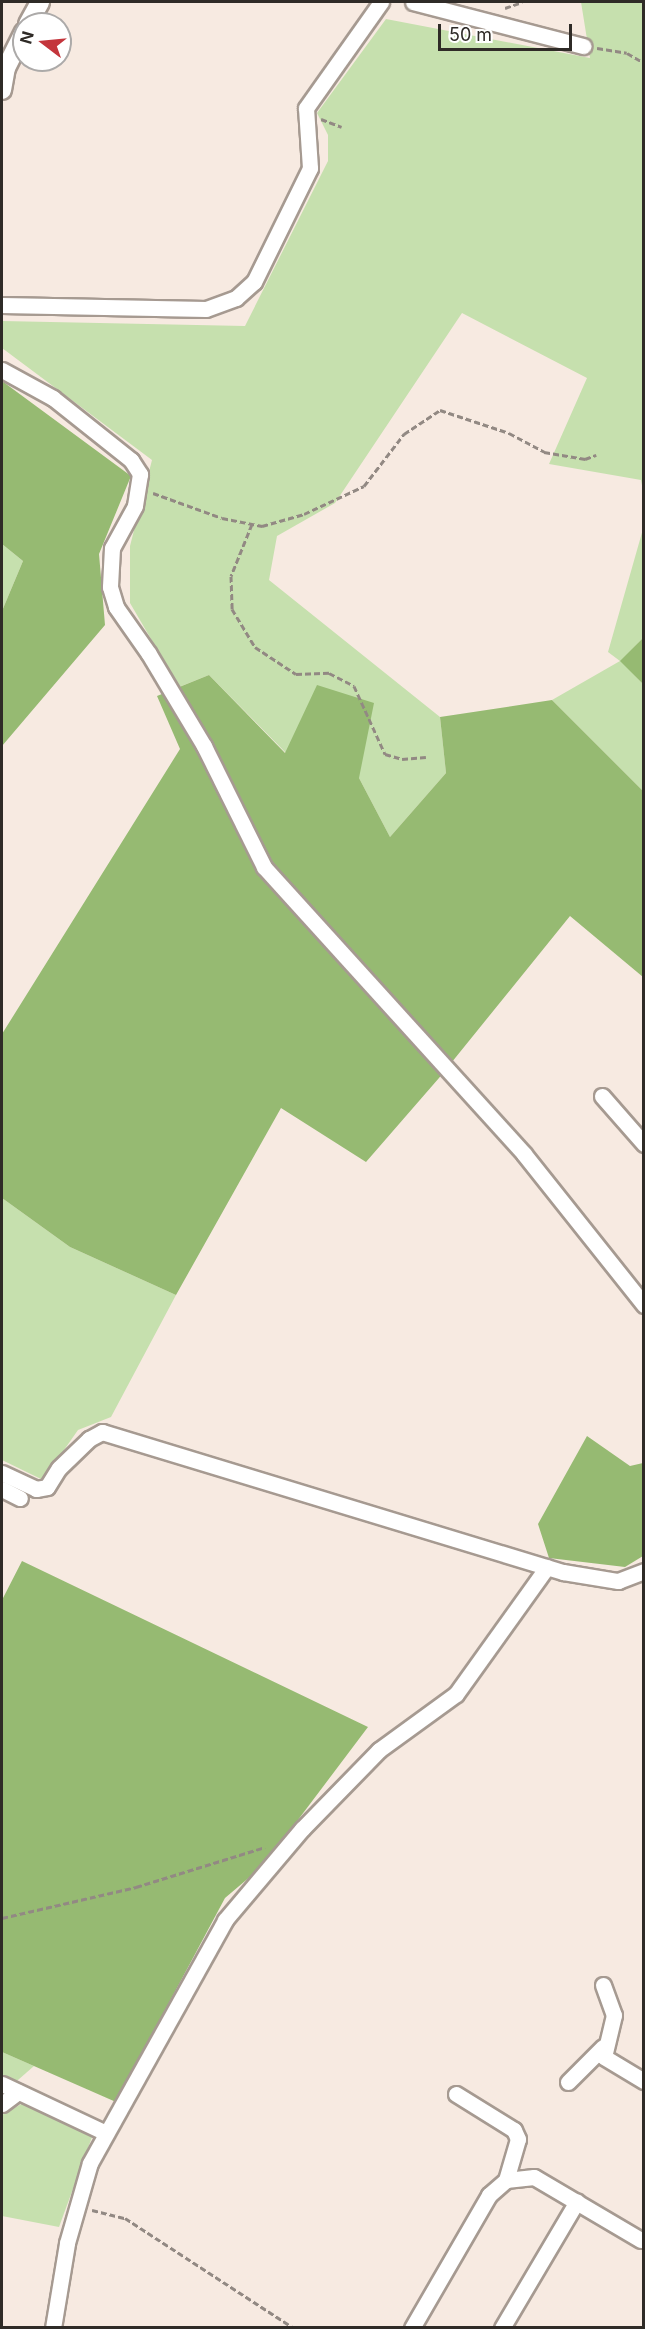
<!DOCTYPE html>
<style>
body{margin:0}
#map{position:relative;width:645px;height:2329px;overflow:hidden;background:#f7eae1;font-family:Inter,sans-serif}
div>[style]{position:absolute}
.green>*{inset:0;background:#c6e0ae}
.forest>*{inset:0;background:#96ba72}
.path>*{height:3px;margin-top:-1.5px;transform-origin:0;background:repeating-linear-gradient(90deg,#928983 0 6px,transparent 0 9px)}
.roads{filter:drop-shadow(2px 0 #a69a91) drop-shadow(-2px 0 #a69a91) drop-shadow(0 2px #a69a91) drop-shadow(0 -2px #a69a91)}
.minor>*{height:15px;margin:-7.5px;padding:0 7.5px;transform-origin:7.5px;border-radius:7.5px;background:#fff}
.tertiary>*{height:18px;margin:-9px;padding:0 9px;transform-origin:9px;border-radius:9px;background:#fff}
span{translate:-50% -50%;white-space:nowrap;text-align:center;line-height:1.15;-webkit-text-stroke:4.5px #fff;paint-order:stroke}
.frame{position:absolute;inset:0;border:3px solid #2f2b27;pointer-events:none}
.north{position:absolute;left:12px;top:12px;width:60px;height:60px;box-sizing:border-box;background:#fff;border:2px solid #acaaa9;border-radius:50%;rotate:286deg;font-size:16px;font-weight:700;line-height:24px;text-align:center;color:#2f2b27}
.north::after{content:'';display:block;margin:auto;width:21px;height:27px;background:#c4353c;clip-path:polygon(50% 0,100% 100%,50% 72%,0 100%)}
.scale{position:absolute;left:438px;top:24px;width:134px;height:27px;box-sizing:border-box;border:3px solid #2f2b27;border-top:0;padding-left:8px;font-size:18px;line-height:21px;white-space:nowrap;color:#2f2b27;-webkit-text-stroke:4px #fff;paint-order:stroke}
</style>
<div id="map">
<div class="green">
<i style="clip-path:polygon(581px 2px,643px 2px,643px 491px,641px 480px,549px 464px,587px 378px,462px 313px,335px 503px,277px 536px,269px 580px,440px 717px,446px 773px,390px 837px,359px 778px,286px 753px,209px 675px,179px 687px,130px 603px,130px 546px,152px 460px,2px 348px,2px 321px,245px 326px,328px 161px,328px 135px,317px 113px,386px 19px,590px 58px)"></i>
<i style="clip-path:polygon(643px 529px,643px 638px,621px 661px,643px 684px,643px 791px,552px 700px,620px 661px,608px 652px)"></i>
<i style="clip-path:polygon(2px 544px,23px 561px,2px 611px)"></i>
<i style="clip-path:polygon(2px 1198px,70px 1247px,176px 1295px,111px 1417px,78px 1430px,43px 1480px,2px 1460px)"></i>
<i style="clip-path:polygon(2px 2052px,34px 2066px,2px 2094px)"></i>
<i style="clip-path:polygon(25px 2102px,92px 2137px,59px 2227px,2px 2216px,2px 2115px)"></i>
</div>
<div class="forest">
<i style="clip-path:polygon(2px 381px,131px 476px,99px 554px,105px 625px,2px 746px,2px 611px,23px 561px,2px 544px)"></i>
<i style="clip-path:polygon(643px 638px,643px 684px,620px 661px)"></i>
<i style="clip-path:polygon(209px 675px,285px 753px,317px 685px,374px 703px,359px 778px,390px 837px,446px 773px,440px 717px,552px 700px,643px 791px,643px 977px,570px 916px,439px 1078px,366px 1162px,281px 1108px,176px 1295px,70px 1247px,2px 1198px,2px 1034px,180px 749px,157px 696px)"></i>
<i style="clip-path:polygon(587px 1436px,630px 1466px,643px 1463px,643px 1556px,625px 1567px,549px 1558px,538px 1524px)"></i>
<i style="clip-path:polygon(22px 1561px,368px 1727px,264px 1865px,225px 1898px,116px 2102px,2px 2052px,2px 1600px)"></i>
</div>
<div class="path">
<i style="left:505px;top:8px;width:18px;rotate:-19deg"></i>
<i style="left:597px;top:48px;width:30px;rotate:9deg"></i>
<i style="left:627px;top:53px;width:20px;rotate:30deg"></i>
<i style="left:321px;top:119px;width:22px;rotate:21deg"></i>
<i style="left:153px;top:493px;width:73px;rotate:19.9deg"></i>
<i style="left:222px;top:518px;width:41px;rotate:11.3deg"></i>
<i style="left:262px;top:526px;width:44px;rotate:-15.9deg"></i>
<i style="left:304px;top:514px;width:66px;rotate:-25deg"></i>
<i style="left:364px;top:486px;width:66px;rotate:-52.4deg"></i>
<i style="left:404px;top:434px;width:43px;rotate:-33.7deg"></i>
<i style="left:440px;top:410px;width:73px;rotate:18.4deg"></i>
<i style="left:509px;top:433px;width:40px;rotate:28deg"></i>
<i style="left:544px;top:452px;width:42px;rotate:9.7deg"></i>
<i style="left:585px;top:459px;width:12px;rotate:-20deg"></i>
<i style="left:252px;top:524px;width:56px;rotate:112deg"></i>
<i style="left:231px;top:576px;width:33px;rotate:88deg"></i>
<i style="left:232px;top:609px;width:44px;rotate:58.8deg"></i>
<i style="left:255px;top:647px;width:49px;rotate:33.4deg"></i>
<i style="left:296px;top:674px;width:33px;rotate:-2deg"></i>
<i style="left:329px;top:673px;width:28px;rotate:27deg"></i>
<i style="left:354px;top:686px;width:75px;rotate:65.5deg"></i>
<i style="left:385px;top:754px;width:18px;rotate:16deg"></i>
<i style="left:402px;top:759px;width:24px;rotate:-5deg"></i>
<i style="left:2px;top:1918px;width:138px;rotate:-13deg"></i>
<i style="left:136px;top:1887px;width:135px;rotate:-17.2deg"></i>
<i style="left:92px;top:2210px;width:34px;rotate:14deg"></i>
<i style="left:125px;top:2218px;width:202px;rotate:33.1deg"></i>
</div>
<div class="roads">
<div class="minor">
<i style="left:413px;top:2px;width:176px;rotate:14.5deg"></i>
<i style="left:2px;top:305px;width:204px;rotate:1.1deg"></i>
<i style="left:206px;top:309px;width:32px;rotate:-20deg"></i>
<i style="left:236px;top:298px;width:24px;rotate:-42deg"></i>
<i style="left:254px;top:282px;width:127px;rotate:-63.8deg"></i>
<i style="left:310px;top:168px;width:60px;rotate:-93.8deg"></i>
<i style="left:306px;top:108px;width:130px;rotate:-54.7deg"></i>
<i style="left:2px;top:370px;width:58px;rotate:28.8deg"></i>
<i style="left:53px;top:398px;width:100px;rotate:38.5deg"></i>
<i style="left:131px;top:460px;width:17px;rotate:57deg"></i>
<i style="left:140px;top:474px;width:32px;rotate:99deg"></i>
<i style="left:135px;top:506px;width:48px;rotate:118.7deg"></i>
<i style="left:112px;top:548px;width:39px;rotate:93deg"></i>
<i style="left:110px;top:587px;width:21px;rotate:73deg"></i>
<i style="left:116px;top:607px;width:57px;rotate:54.9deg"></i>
<i style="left:149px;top:654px;width:107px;rotate:59.1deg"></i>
<i style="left:204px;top:746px;width:135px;rotate:63.6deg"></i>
<i style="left:264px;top:867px;width:387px;rotate:47.8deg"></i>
<i style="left:524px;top:1154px;width:193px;rotate:51.5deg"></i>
<i style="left:602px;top:1096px;width:64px;rotate:48.8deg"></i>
<i style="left:2px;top:1473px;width:38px;rotate:25deg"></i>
<i style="left:36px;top:1489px;width:11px;rotate:-10deg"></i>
<i style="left:47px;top:1487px;width:22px;rotate:-58deg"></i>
<i style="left:59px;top:1468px;width:42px;rotate:-44deg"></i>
<i style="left:89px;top:1439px;width:15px;rotate:-28deg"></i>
<i style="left:102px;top:1432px;width:482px;rotate:16.9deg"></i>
<i style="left:563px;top:1572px;width:56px;rotate:9.3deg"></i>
<i style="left:618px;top:1581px;width:28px;rotate:-21deg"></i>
<i style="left:2px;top:1489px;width:20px;rotate:27deg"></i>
<i style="left:603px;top:1985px;width:32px;rotate:70deg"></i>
<i style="left:614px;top:2015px;width:43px;rotate:103.4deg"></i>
<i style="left:604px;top:2057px;width:47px;rotate:31deg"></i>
<i style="left:568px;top:2082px;width:49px;rotate:-45deg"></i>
<i style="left:2px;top:2084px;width:115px;rotate:25.2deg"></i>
<i style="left:456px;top:2094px;width:68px;rotate:31.8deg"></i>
<i style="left:514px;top:2130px;width:10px;rotate:66deg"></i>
<i style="left:518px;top:2139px;width:43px;rotate:106.3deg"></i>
<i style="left:2px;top:2104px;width:20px;rotate:-37deg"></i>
<i style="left:53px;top:2328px;width:86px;rotate:-80.6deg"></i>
<i style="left:67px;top:2243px;width:83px;rotate:-74deg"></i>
<i style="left:90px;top:2163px;width:278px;rotate:-60.9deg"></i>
<i style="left:225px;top:1920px;width:119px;rotate:-49.8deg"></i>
<i style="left:302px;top:1829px;width:110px;rotate:-45.7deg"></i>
<i style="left:379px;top:1750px;width:95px;rotate:-36deg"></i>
<i style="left:456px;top:1694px;width:156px;rotate:-54.4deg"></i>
<i style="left:412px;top:2328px;width:154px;rotate:-59.9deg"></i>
<i style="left:489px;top:2195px;width:23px;rotate:-41deg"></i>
<i style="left:506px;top:2180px;width:28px;rotate:-6deg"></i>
<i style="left:534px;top:2177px;width:124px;rotate:30.5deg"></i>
<i style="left:502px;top:2328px;width:147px;rotate:-59.4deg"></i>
</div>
<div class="tertiary">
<i style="left:28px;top:24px;width:25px;rotate:-61deg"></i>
<i style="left:2px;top:90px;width:22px;rotate:-80deg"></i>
<i style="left:6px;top:68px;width:40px;rotate:-63.4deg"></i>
</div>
</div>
<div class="frame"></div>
<div class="north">N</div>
<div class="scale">50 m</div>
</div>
